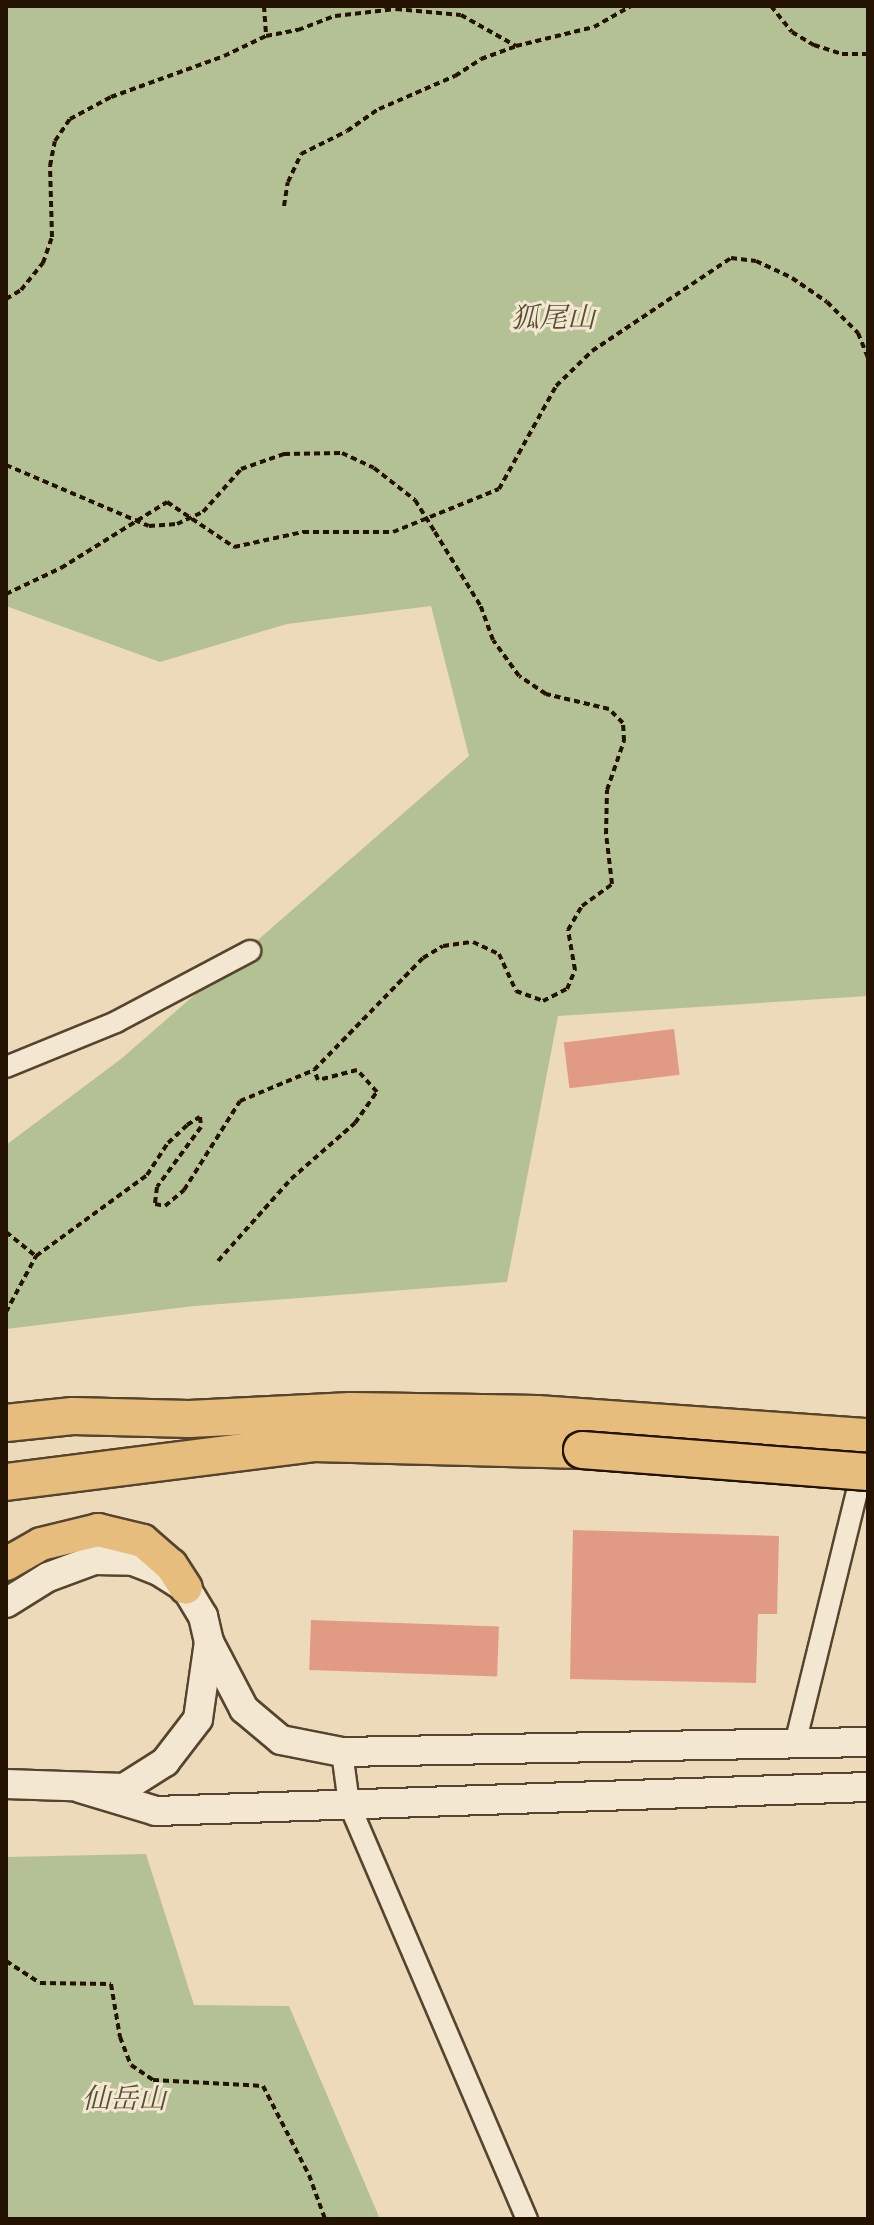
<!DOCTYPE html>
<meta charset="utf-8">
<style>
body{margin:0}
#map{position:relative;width:874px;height:2225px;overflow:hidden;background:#ecdaba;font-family:"IM FELL DW Pica","Noto Serif SC",serif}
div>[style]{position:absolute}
.green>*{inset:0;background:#b3c194}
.building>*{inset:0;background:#e19a83;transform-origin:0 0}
.path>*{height:4px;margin-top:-2px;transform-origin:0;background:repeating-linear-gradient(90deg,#241200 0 6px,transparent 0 10px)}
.roads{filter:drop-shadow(2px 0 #56442e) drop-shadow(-2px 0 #56442e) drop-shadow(0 2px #56442e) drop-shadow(0 -2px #56442e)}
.street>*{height:20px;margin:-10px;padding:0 10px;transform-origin:10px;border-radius:10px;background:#f3e7d2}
.secondary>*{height:28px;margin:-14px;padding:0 14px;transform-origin:14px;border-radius:14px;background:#f3e7d2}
.primary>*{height:32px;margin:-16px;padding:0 16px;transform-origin:16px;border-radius:16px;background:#e6bd7d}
.highway>*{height:36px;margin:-18px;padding:0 18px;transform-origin:18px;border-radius:18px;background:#e6bd7d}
.path-bridge>*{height:4px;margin-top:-2px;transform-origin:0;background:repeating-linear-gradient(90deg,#241200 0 6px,transparent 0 10px)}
.bridges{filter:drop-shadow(2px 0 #241200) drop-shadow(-2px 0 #241200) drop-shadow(0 2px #241200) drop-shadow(0 -2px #241200)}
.highway-bridge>*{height:36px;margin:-18px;padding:0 18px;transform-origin:18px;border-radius:18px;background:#e6bd7d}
span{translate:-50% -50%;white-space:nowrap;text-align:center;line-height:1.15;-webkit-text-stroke:6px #f3e7d2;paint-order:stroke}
.park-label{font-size:28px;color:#564f34;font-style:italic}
.frame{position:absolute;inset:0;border:8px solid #241200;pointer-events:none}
</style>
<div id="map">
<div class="green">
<i style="clip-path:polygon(6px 6px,868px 6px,868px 996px,558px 1016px,507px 1282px,194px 1306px,6px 1329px,6px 1145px,121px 1059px,469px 756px,431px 606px,287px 624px,160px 662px,6px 606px)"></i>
<i style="clip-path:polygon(146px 1854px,194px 2005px,289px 2006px,380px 2219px,6px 2219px,6px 1857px)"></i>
</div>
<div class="building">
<i style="left:674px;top:1029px;width:46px;height:111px;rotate:83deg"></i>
<i style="clip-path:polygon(573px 1530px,779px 1536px,777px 1614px,758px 1614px,756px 1683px,570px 1679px)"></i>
<i style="left:311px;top:1620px;width:188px;height:50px;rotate:2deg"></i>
</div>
<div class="path">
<i style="left:264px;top:6px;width:30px;rotate:86deg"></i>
<i style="left:771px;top:6px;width:33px;rotate:51deg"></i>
<i style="left:792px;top:32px;width:26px;rotate:31deg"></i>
<i style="left:814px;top:45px;width:29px;rotate:18deg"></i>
<i style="left:842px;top:54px;width:26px"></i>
<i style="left:284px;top:206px;width:24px;rotate:-81deg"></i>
<i style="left:288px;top:182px;width:31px;rotate:-65deg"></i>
<i style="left:301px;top:154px;width:51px;rotate:-26.6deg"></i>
<i style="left:347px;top:131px;width:39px;rotate:-35deg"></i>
<i style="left:379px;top:109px;width:83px;rotate:-23.5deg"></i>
<i style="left:455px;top:76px;width:31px;rotate:-33deg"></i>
<i style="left:481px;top:59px;width:37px;rotate:-20deg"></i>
<i style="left:6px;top:299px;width:17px;rotate:-31deg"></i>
<i style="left:21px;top:290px;width:35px;rotate:-51deg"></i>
<i style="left:43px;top:263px;width:28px;rotate:-71deg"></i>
<i style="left:52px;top:237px;width:71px;rotate:-91.6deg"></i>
<i style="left:50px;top:166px;width:25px;rotate:-79deg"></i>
<i style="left:55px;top:141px;width:27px;rotate:-56deg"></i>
<i style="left:70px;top:119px;width:47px;rotate:-28.2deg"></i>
<i style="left:111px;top:97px;width:120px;rotate:-19.9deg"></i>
<i style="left:224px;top:56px;width:47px;rotate:-25.5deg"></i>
<i style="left:266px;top:36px;width:33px;rotate:-11deg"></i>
<i style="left:298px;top:30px;width:40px;rotate:-21deg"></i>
<i style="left:335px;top:16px;width:61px;rotate:-6.5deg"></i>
<i style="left:396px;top:9px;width:65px;rotate:5.3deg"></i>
<i style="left:461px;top:15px;width:63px;rotate:29.4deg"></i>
<i style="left:516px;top:46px;width:80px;rotate:-13.7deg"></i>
<i style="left:594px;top:27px;width:43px;rotate:-29.6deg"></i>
<i style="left:6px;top:594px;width:61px;rotate:-25.3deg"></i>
<i style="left:61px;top:568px;width:125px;rotate:-31.9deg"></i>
<i style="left:167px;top:502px;width:81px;rotate:33.9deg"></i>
<i style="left:234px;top:547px;width:71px;rotate:-12.3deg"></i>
<i style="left:303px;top:532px;width:90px"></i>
<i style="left:393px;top:532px;width:114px;rotate:-22.1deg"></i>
<i style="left:499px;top:489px;width:118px;rotate:-61deg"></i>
<i style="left:556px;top:386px;width:50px;rotate:-44.2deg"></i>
<i style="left:592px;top:351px;width:167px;rotate:-33.8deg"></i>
<i style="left:731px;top:258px;width:25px;rotate:7deg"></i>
<i style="left:756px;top:261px;width:40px;rotate:25deg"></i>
<i style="left:792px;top:278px;width:42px;rotate:34.4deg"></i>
<i style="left:827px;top:302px;width:44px;rotate:45deg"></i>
<i style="left:858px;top:333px;width:27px;rotate:68deg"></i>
<i style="left:6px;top:1232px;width:38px;rotate:39deg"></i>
<i style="left:218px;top:1261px;width:110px;rotate:-48.3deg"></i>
<i style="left:291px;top:1179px;width:85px;rotate:-41.2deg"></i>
<i style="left:355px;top:1123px;width:38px;rotate:-55deg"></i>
<i style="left:377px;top:1092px;width:30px;rotate:-132deg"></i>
<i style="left:357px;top:1070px;width:40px;rotate:165.6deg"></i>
<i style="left:318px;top:1080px;width:11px;rotate:-112deg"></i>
<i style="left:6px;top:1312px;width:64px;rotate:-61.8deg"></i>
<i style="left:36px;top:1256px;width:137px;rotate:-36.1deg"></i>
<i style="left:147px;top:1175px;width:38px;rotate:-57deg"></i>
<i style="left:168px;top:1143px;width:26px;rotate:-43deg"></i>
<i style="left:187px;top:1125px;width:15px;rotate:-32deg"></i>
<i style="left:200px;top:1117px;width:10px;rotate:84deg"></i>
<i style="left:201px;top:1127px;width:74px;rotate:126.3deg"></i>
<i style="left:157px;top:1187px;width:17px;rotate:97deg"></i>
<i style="left:155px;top:1204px;width:10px;rotate:11deg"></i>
<i style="left:165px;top:1206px;width:25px;rotate:-40deg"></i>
<i style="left:184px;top:1190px;width:105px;rotate:-57.8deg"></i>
<i style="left:240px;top:1101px;width:80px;rotate:-22.7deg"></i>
<i style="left:314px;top:1070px;width:156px;rotate:-45.8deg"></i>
<i style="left:423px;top:958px;width:23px;rotate:-31deg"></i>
<i style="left:443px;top:946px;width:30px;rotate:-8deg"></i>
<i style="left:473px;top:942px;width:29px;rotate:25deg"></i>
<i style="left:499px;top:954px;width:41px;rotate:65.3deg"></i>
<i style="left:516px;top:991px;width:29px;rotate:20deg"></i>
<i style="left:543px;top:1001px;width:27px;rotate:-27deg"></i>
<i style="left:567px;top:989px;width:21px;rotate:-67deg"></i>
<i style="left:575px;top:970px;width:41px;rotate:-99.9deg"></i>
<i style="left:568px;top:930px;width:28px;rotate:-60deg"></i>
<i style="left:582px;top:906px;width:37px;rotate:-36deg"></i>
<i style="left:612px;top:884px;width:50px;rotate:-96.8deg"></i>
<i style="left:606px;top:834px;width:44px;rotate:-88.7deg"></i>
<i style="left:607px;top:790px;width:52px;rotate:-70.9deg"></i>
<i style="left:624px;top:741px;width:18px;rotate:-93deg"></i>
<i style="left:623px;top:723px;width:20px;rotate:-135deg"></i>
<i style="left:609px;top:709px;width:65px;rotate:-166.6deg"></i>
<i style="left:546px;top:694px;width:32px;rotate:-146deg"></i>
<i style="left:519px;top:676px;width:44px;rotate:-125.8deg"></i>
<i style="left:493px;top:640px;width:37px;rotate:-110deg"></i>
<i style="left:480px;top:605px;width:86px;rotate:-121.7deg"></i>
<i style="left:6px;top:1961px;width:40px;rotate:32.9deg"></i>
<i style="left:40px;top:1983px;width:71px;rotate:0.8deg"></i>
<i style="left:111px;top:1984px;width:54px;rotate:80.4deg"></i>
<i style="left:120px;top:2037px;width:30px;rotate:69deg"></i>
<i style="left:131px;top:2065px;width:27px;rotate:34deg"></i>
<i style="left:153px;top:2080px;width:110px;rotate:3.1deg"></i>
<i style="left:263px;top:2086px;width:100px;rotate:62.7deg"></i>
<i style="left:309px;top:2175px;width:47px;rotate:70deg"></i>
</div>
<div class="roads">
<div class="street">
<i style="left:6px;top:1067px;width:119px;rotate:-22.2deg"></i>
<i style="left:116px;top:1022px;width:152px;rotate:-27.9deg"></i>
<i style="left:795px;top:1744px;width:288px;rotate:-76.2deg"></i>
<i style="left:342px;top:1752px;width:52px;rotate:82.3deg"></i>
<i style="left:349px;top:1804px;width:452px;rotate:66.8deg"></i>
</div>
<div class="secondary">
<i style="left:6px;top:1603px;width:49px;rotate:-31.8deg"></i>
<i style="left:48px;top:1577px;width:49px;rotate:-20.3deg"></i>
<i style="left:94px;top:1560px;width:39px;rotate:1deg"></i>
<i style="left:133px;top:1561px;width:26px;rotate:21deg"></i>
<i style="left:157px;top:1570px;width:34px;rotate:32deg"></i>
<i style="left:186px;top:1588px;width:33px;rotate:59deg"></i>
<i style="left:203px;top:1616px;width:27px;rotate:77deg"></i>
<i style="left:209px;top:1642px;width:76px;rotate:62.4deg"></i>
<i style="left:244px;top:1709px;width:48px;rotate:40deg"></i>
<i style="left:281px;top:1740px;width:62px;rotate:11.1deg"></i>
<i style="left:342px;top:1752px;width:526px;rotate:-1.09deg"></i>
<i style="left:6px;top:1784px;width:118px;rotate:1.9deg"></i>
<i style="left:124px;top:1788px;width:49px;rotate:-32.4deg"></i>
<i style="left:165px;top:1762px;width:54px;rotate:-52.5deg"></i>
<i style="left:198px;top:1719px;width:78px;rotate:-81.9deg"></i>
<i style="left:80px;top:1788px;width:79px;rotate:16.8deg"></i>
<i style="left:156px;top:1811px;width:712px;rotate:-1.93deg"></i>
</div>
<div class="primary">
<i style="left:6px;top:1564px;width:40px;rotate:-29.7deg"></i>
<i style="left:41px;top:1544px;width:59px;rotate:-13.8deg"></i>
<i style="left:98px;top:1530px;width:46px;rotate:13.7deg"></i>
<i style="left:143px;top:1541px;width:37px;rotate:41deg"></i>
<i style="left:171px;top:1565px;width:27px;rotate:57deg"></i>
</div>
<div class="highway">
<i style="left:6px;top:1423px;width:67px;rotate:-6deg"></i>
<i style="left:73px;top:1416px;width:116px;rotate:1.5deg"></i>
<i style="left:189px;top:1419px;width:162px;rotate:-2.8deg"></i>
<i style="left:351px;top:1411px;width:186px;rotate:0.9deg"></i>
<i style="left:537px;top:1414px;width:332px;rotate:4deg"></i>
<i style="left:6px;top:1482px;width:310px;rotate:-7.2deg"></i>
<i style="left:314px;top:1443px;width:268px;rotate:1.5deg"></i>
</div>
</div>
<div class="path-bridge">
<i style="left:6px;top:465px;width:155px;rotate:23.1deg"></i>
<i style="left:149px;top:526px;width:28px;rotate:-4deg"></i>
<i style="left:177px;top:524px;width:29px;rotate:-25deg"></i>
<i style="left:203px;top:512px;width:57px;rotate:-48.5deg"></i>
<i style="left:241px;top:469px;width:46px;rotate:-19.2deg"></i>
<i style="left:284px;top:454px;width:58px;rotate:-1deg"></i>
<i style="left:342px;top:453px;width:35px;rotate:25deg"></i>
<i style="left:374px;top:468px;width:52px;rotate:38deg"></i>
<i style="left:415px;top:500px;width:38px;rotate:58deg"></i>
</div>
<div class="bridges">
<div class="highway-bridge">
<i style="left:582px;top:1450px;width:287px;rotate:4.4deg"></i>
</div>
</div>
<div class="park-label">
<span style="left:553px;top:319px">狐尾山</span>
<span style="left:124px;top:2100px">仙岳山</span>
</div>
<div class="frame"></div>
</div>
